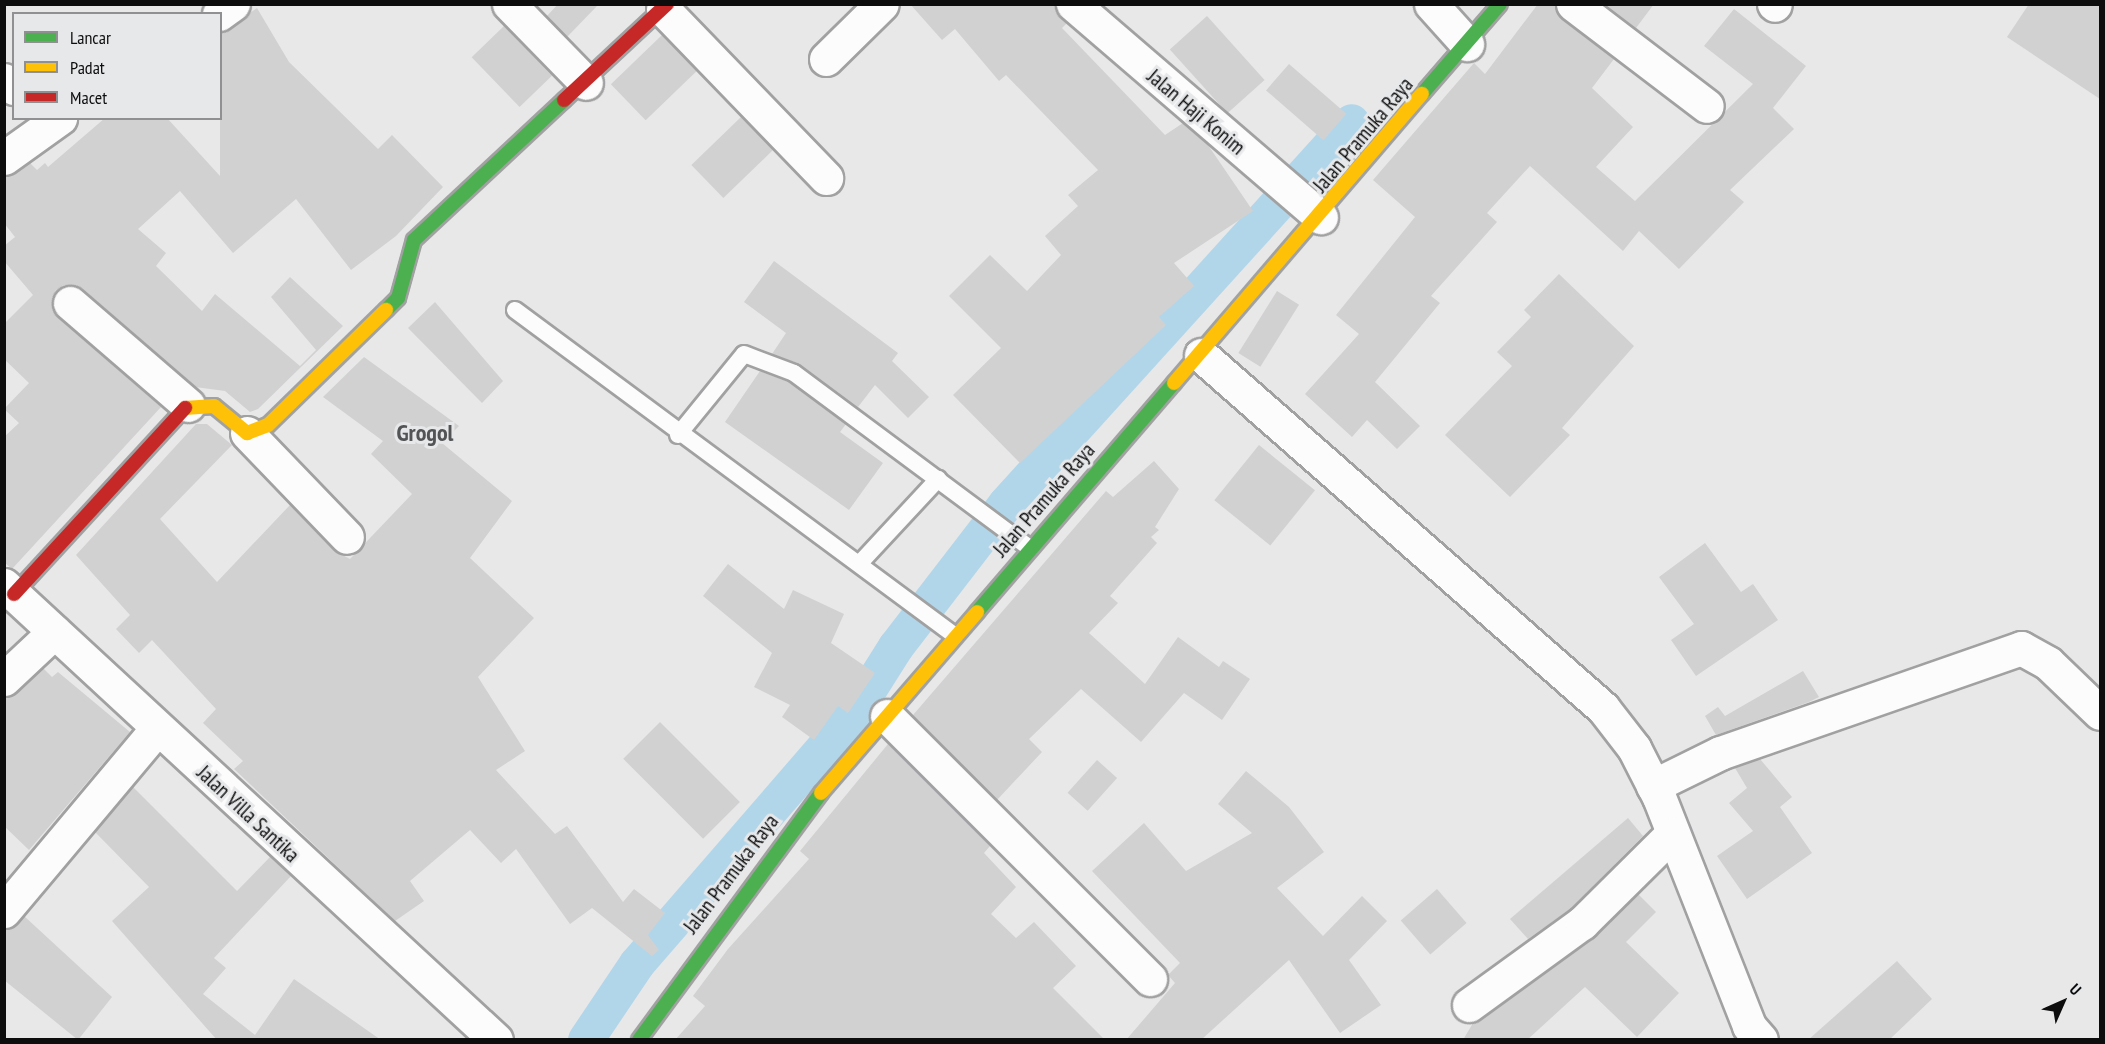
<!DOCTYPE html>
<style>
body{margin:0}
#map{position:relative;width:2105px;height:1044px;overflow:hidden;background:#e8e8e9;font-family:"PT Sans Narrow",sans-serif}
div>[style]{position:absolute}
.canal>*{height:36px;margin:-18px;padding:0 18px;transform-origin:18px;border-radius:18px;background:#b2d6e9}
.building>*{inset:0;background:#d1d1d1;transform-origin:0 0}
.roads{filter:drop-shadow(2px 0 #a1a1a2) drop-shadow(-2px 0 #a1a1a2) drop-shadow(0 2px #a1a1a2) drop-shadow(0 -2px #a1a1a2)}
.lane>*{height:16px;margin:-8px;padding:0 8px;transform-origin:8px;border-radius:8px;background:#fcfcfc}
.street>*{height:33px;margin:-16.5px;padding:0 16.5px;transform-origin:16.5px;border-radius:16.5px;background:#fcfcfc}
.fast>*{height:14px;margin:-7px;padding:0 7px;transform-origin:7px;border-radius:7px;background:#4caf50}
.slow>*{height:14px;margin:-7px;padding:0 7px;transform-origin:7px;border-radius:7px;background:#ffc107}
.jam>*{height:14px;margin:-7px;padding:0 7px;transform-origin:7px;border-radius:7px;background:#c62828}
span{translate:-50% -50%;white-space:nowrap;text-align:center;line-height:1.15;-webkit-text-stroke:6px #e7e8ea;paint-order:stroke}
.street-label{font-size:21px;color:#0d0d0e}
.quarter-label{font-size:24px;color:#535455;font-weight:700}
.frame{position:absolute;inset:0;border:6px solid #0d0d0e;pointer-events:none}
.legend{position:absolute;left:12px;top:12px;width:210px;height:108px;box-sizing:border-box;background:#e7e8ea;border:2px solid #909092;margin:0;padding:8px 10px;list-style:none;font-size:18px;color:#0d0d0e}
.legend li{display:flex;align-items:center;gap:12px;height:30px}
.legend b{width:30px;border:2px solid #909092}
.north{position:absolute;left:2033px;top:972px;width:60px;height:60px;-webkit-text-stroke:4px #e7e8ea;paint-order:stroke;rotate:45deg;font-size:16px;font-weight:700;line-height:24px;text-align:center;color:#0d0d0e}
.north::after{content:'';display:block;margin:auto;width:21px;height:27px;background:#0d0d0e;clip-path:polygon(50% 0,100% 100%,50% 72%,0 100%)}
</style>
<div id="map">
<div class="canal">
<i style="left:586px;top:1040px;width:92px;rotate:-56.1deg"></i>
<i style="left:637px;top:964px;width:333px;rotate:-49.1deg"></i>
<i style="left:855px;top:712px;width:77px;rotate:-57.8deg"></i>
<i style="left:896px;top:647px;width:180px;rotate:-52.4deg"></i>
<i style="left:1006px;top:504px;width:515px;rotate:-47.83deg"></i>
</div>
<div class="building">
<i style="clip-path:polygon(558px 4px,599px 4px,567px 37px,547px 16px)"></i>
<i style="clip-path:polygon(910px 4px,1055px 4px,1067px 23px,1062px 28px,1165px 135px,1183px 123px,1208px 145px,1253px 211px,1174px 263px,1194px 286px,1159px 317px,1166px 325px,1020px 463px,953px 395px,1001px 348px,949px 296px,990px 255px,1027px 291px,1061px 255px,1045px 236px,1078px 206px,1068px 195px,1098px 170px,1006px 75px,999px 81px,955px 29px,942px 40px)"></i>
<i style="clip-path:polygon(1538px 4px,1555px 4px,1562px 19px,1614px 59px,1592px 88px,1633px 127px,1596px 167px,1635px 201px,1753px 84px,1704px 46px,1734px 9px,1806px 66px,1773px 108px,1794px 129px,1730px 190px,1744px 202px,1679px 269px,1639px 231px,1623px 251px,1530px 166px,1487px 213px,1497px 222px,1431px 296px,1440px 303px,1375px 382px,1420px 426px,1397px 449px,1367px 420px,1352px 437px,1305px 394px,1359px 334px,1336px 315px,1415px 217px,1373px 180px,1474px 63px,1485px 74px)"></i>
<i style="clip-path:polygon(1605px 4px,1654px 4px,1636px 28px)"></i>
<i style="clip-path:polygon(2029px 4px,2100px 4px,2100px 99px,2007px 37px)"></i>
<i style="clip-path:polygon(257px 8px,289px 62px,378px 149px,392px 135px,443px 187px,396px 236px,351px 270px,296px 199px,233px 253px,180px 191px,138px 229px,166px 253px,156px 266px,202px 311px,215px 294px,300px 366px,316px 350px,271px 297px,290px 277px,343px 326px,258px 409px,250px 412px,225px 391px,195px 387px,82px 288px,64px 285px,56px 290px,52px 300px,58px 317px,161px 407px,12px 569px,4px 562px,4px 437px,19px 423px,4px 409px,29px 383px,4px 359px,4px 324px,33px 295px,4px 261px,4px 246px,15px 237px,4px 223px,4px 177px,30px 163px,37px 170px,45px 163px,48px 167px,105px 118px,167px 118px,220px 176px,220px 33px)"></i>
<i style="left:1207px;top:16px;width:86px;height:50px;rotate:48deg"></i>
<i style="left:504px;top:26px;width:69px;height:45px;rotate:46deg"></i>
<i style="left:662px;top:35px;width:50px;height:71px;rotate:46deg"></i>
<i style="left:1289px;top:64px;width:76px;height:35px;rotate:41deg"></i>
<i style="left:741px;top:117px;width:46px;height:69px;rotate:46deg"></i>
<i style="clip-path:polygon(774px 261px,898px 353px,892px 361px,929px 397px,908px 418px,875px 385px,858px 407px,800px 364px,772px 354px,786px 333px,744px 302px)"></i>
<i style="clip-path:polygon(1559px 274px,1634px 346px,1562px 428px,1570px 435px,1510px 497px,1445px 435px,1512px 366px,1497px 352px,1531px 317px,1524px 310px)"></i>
<i style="left:1277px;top:291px;width:26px;height:73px;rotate:32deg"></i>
<i style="clip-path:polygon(435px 302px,503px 381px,482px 403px,408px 328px)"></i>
<i style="clip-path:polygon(364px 357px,459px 426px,442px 443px,512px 501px,470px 558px,534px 618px,478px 677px,525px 751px,496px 770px,555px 834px,567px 826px,623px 902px,634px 889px,665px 913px,648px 935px,659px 950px,652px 956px,592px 908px,570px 924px,516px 849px,501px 863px,470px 830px,410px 881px,424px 901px,395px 921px,234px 769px,243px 761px,203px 723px,216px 709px,152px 640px,139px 653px,116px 629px,130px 615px,76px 555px,196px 424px,207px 424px,232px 445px,160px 519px,217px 582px,290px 505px,333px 550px,350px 559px,412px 494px,371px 454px,383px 441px,323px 397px)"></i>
<i style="clip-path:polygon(760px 371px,789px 382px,846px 424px,840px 432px,883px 463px,849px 510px,725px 422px)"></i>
<i style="left:1259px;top:445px;width:72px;height:71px;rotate:39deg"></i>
<i style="clip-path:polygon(1154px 461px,1179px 489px,1155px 527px,1159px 530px,1151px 537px,1157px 543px,1110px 596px,1118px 603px,1089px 633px,1145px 684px,1178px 637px,1219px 667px,1223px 661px,1250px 679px,1222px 720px,1184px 693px,1141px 742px,1081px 689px,1029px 739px,1042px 752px,997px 800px,913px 715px,1106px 491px,1113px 497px)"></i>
<i style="clip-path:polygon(1705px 543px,1741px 592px,1753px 584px,1778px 620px,1696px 676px,1671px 640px,1694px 624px,1659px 577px)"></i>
<i style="clip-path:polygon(728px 564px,784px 609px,793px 590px,844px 614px,831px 643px,875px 673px,848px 713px,838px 706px,814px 740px,782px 717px,790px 705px,754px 687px,772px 653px,703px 596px)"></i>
<i style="clip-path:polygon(43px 668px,52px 677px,58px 672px,130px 732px,29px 850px,4px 826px,4px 697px)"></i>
<i style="clip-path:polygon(1803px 671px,1819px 697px,1809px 702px,1716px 735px,1705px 716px,1718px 707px,1725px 716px)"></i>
<i style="left:660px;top:722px;width:113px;height:52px;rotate:45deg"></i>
<i style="clip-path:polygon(888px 744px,990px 846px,984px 853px,1016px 887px,991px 914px,1016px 938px,1034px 922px,1076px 966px,1053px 988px,1105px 1040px,675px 1040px,705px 1006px,693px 996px,728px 949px,809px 859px,800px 851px)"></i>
<i style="clip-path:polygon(1760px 759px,1792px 797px,1780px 807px,1812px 853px,1747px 899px,1717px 856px,1753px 831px,1729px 803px,1747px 788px,1735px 768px)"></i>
<i style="left:1097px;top:760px;width:27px;height:44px;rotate:42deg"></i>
<i style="clip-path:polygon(1246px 771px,1289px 807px,1324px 852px,1277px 888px,1323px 936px,1362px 896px,1387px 921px,1349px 960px,1381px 1005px,1340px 1033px,1289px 960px,1201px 1040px,1126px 1040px,1175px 983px,1168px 975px,1180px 963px,1092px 871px,1144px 823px,1186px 871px,1252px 833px,1218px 804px)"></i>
<i style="clip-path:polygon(133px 787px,237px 891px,270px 857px,291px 876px,214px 958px,226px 968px,203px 994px,255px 1035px,294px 979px,381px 1040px,217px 1040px,112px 921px,149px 887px,95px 832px)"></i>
<i style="clip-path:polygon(1628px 818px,1643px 836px,1570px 909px,1528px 939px,1510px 919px)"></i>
<i style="left:1437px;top:889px;width:45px;height:48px;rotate:49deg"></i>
<i style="clip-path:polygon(1638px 894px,1656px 912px,1626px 942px,1679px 993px,1637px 1037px,1585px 987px,1527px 1040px,1463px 1040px,1473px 1023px,1593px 938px)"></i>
<i style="clip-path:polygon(24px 916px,112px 997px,78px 1040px,4px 980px,4px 929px)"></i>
<i style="clip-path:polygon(1897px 961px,1932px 999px,1889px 1040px,1808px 1040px)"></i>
</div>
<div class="roads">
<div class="lane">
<i style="left:515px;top:310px;width:546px;rotate:36.51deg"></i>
<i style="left:678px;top:435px;width:104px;rotate:-50.8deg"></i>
<i style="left:744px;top:354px;width:53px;rotate:20.8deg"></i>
<i style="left:794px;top:373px;width:294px;rotate:36.6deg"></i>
<i style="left:860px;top:563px;width:115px;rotate:-47.1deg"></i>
</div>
<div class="street">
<i style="left:509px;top:4px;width:110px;rotate:45.7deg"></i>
<i style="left:1073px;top:4px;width:327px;rotate:40.7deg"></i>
<i style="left:1431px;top:4px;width:54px;rotate:48deg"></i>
<i style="left:1573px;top:4px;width:168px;rotate:37.3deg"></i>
<i style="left:1774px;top:4px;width:1px;rotate:45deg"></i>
<i style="left:663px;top:9px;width:235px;rotate:46deg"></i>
<i style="left:219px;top:14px;width:17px;rotate:-36deg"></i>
<i style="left:826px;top:59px;width:78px;rotate:-44.5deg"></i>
<i style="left:4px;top:80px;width:13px;rotate:39deg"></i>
<i style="left:4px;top:158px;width:69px;rotate:-35.5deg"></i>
<i style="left:70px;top:303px;width:156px;rotate:40.8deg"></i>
<i style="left:1201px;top:355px;width:535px;rotate:41.29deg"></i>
<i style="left:1603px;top:708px;width:51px;rotate:52.2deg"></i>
<i style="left:1634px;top:748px;width:55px;rotate:63deg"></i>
<i style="left:1659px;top:797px;width:246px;rotate:68.5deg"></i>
<i style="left:1749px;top:1026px;width:18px;rotate:49deg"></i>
<i style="left:247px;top:433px;width:144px;rotate:46.1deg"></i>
<i style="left:4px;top:585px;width:670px;rotate:42.76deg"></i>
<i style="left:4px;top:679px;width:69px;rotate:-43.2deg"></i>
<i style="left:887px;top:716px;width:372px;rotate:45deg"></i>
<i style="left:1653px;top:786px;width:75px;rotate:-26.2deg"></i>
<i style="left:1720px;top:753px;width:319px;rotate:-19.2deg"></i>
<i style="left:2021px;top:648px;width:31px;rotate:29deg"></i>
<i style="left:2048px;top:663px;width:72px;rotate:43.9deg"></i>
<i style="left:4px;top:911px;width:236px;rotate:-50deg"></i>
<i style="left:1469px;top:1005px;width:140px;rotate:-36deg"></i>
<i style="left:1582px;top:923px;width:127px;rotate:-44.7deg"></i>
</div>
<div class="fast">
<i style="left:1422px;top:94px;width:119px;rotate:-49.1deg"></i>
<i style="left:386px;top:310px;width:17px;rotate:-45deg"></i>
<i style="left:398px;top:298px;width:60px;rotate:-74.6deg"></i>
<i style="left:414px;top:240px;width:205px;rotate:-43deg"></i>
<i style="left:977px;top:612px;width:302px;rotate:-49.3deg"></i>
<i style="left:639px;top:1040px;width:307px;rotate:-53.6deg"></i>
</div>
<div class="slow">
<i style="left:1174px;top:383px;width:381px;rotate:-49.4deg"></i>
<i style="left:185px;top:408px;width:29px;rotate:-4deg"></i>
<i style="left:214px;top:406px;width:43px;rotate:39.3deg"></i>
<i style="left:247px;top:433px;width:22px;rotate:-21deg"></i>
<i style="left:268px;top:425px;width:165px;rotate:-44.3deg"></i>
<i style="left:821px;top:793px;width:239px;rotate:-49.2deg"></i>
</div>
<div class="jam">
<i style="left:564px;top:100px;width:141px;rotate:-43deg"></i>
<i style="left:14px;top:594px;width:253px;rotate:-47.4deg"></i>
</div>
</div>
<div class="street-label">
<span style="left:1196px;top:112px;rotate:40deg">Jalan Haji Konim</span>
<span style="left:1363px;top:135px;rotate:-50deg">Jalan Pramuka Raya</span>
<span style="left:1044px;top:500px;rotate:-49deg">Jalan Pramuka Raya</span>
<span style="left:248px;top:814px;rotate:43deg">Jalan Villa Santika</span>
<span style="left:731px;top:874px;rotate:-53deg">Jalan Pramuka Raya</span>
</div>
<div class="quarter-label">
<span style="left:425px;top:433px">Grogol</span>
</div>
<div class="frame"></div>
<ul class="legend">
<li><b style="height:8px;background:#4caf50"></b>Lancar</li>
<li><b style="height:8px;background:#ffc107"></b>Padat</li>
<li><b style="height:8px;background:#c62828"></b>Macet</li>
</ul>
<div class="north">U</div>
</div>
